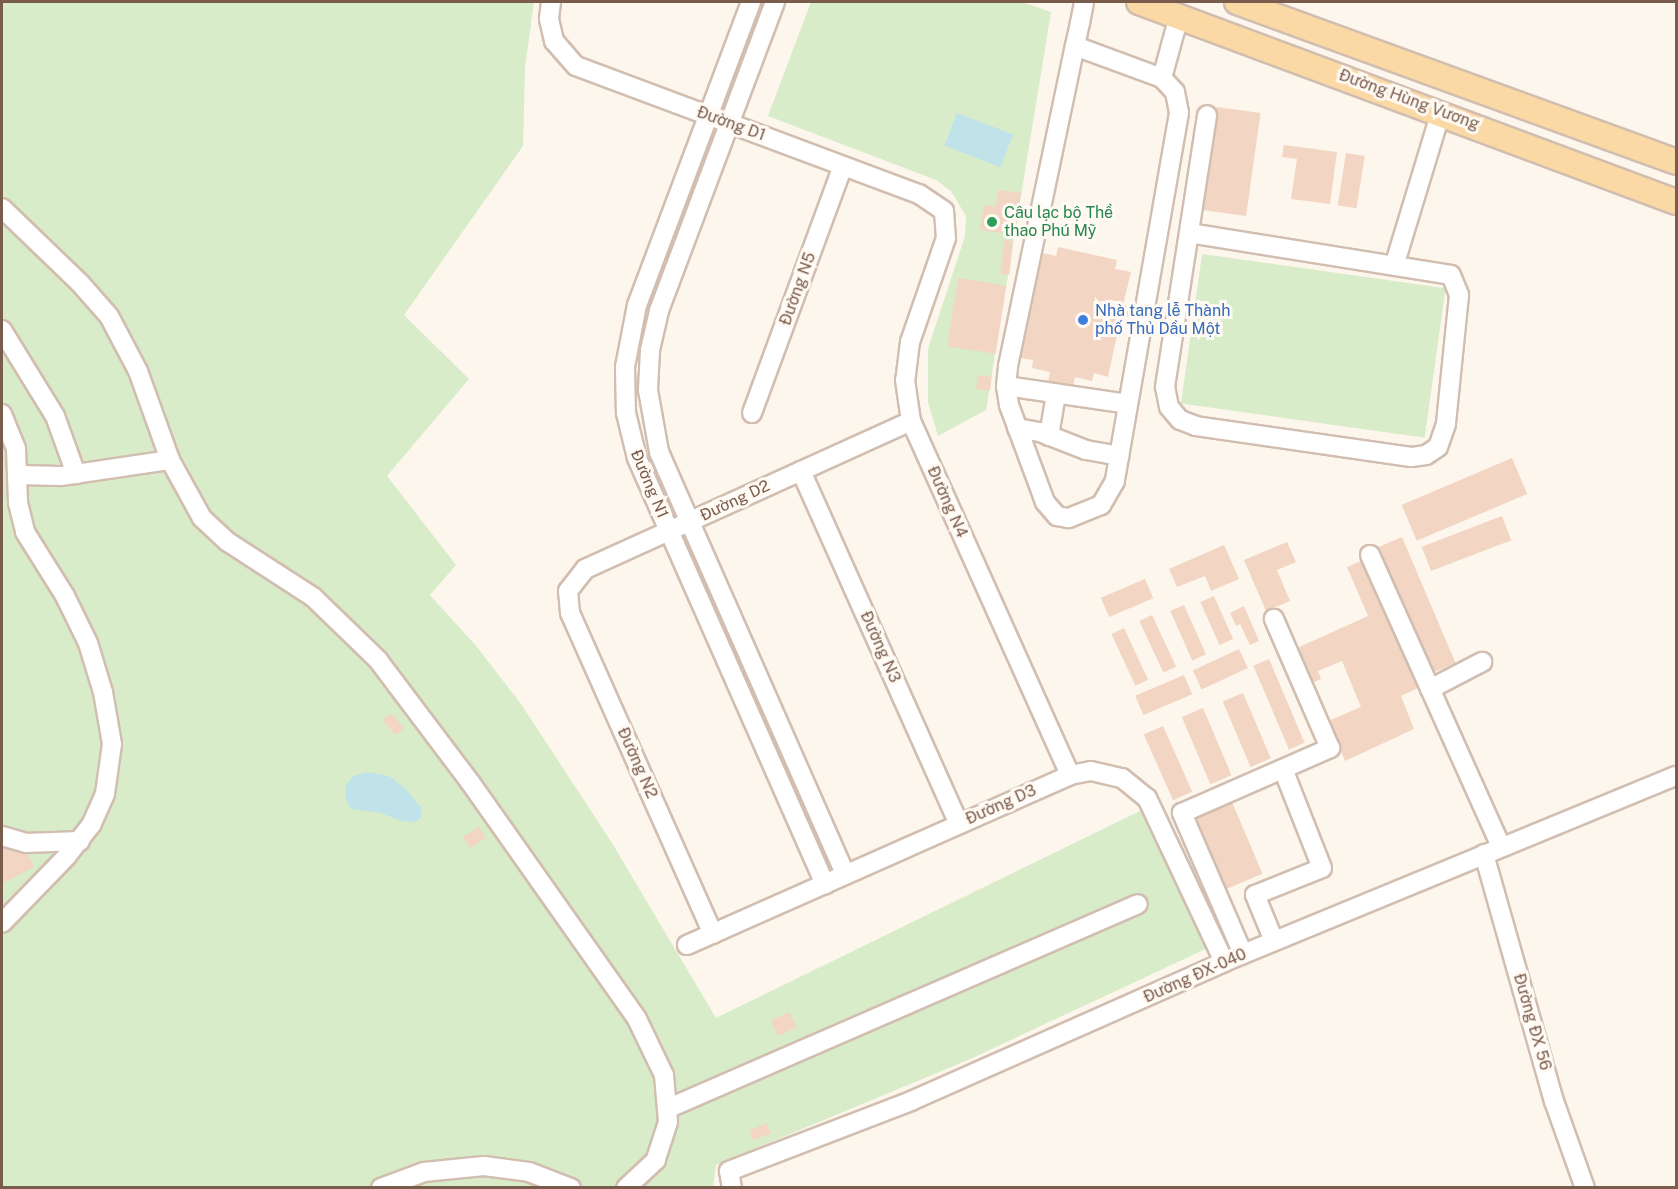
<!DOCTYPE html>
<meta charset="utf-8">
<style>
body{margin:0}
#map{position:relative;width:1678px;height:1189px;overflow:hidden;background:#fdf6ec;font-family:"Public Sans",sans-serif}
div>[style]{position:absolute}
.green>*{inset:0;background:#d8ecc9;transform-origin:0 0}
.water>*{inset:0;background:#bfe3e8;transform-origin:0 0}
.building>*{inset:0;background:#f3d5c3;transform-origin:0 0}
.roads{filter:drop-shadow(2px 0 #d1beb0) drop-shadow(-2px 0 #d1beb0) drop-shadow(0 2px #d1beb0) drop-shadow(0 -2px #d1beb0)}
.minor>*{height:18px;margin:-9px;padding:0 9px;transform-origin:9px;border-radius:9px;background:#fff}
.major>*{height:24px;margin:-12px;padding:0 12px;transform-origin:12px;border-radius:12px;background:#fbd9a5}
.dots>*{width:16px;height:16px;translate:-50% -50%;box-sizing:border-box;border:3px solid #fffaf3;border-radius:50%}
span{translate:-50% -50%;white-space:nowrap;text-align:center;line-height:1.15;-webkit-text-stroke:6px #fffaf3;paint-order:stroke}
.street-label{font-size:16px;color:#7a5c4d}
.leisure-label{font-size:16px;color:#27864d}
.left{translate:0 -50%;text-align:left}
.shop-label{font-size:16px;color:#366cbe}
.frame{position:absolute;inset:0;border:3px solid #7a5c4d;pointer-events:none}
</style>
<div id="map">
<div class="green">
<i style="clip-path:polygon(2px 2px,534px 2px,525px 68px,523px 146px,404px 315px,469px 379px,387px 476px,456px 565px,430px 595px,477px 647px,521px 704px,612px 843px,716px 1018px,1146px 808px,1210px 947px,968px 1060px,716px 1165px,713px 1187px,2px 1188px)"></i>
<i style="clip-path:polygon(811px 2px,1022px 2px,1051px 12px,986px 410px,938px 436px,928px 402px,928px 349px,965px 236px,966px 216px,951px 191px,936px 180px,768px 116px)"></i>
<i style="left:1202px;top:254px;width:246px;height:151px;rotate:8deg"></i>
</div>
<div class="water">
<i style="left:957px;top:113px;width:60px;height:35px;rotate:21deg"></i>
<i style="clip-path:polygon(368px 772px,389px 776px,406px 789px,421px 807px,421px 818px,415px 822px,401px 821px,381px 813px,351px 809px,345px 798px,346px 785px,353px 776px)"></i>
</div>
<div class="building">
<i style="left:1217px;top:107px;width:44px;height:104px;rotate:8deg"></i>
<i style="clip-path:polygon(1284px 145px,1337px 152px,1330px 204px,1291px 199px,1297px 159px,1282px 157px)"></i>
<i style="left:1346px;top:153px;width:19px;height:53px;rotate:9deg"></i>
<i style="clip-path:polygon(998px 190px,1021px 193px,1015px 235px,980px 230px,984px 205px,996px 207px)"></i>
<i style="left:1004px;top:240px;width:9px;height:34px;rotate:6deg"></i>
<i style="clip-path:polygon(1058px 247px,1117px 260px,1115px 269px,1131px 272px,1123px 305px,1130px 306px,1123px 336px,1117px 335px,1108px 377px,1094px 373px,1092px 381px,1075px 377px,1073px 386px,1048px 381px,1050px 372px,1032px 368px,1033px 360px,1020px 358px,1029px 317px,1024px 316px,1030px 287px,1035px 288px,1043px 253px,1056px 256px)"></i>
<i style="left:958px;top:278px;width:49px;height:69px;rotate:9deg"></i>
<i style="left:978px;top:375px;width:14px;height:14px;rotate:8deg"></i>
<i style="left:1512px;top:458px;width:39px;height:120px;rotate:67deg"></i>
<i style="left:1502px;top:516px;width:26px;height:86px;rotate:69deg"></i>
<i style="left:1402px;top:537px;width:137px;height:26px;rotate:67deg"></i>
<i style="clip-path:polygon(1287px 542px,1296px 562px,1277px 570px,1290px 601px,1266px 611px,1244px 560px)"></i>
<i style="clip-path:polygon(1224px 545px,1239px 579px,1211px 591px,1205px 576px,1177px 587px,1169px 569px)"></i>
<i style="clip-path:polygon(1366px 559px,1420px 687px,1401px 696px,1414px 729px,1345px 761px,1328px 721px,1361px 707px,1342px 661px,1318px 671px,1321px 679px,1312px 683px,1297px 648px,1368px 616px,1347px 567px)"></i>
<i style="left:1145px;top:579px;width:21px;height:48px;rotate:67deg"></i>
<i style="left:1214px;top:596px;width:47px;height:15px;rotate:66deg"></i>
<i style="left:1184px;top:605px;width:54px;height:15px;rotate:66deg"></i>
<i style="clip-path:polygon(1244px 606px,1259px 641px,1250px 645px,1240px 624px,1236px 626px,1230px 613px)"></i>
<i style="left:1152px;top:615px;width:57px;height:14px;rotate:65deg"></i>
<i style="left:1124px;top:628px;width:57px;height:14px;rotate:65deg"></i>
<i style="left:1239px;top:649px;width:21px;height:51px;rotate:65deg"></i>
<i style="left:1269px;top:659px;width:91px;height:17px;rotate:67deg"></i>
<i style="left:1184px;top:675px;width:21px;height:53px;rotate:67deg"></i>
<i style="left:1243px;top:693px;width:71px;height:22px;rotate:67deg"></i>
<i style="left:1203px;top:708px;width:73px;height:23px;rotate:67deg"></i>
<i style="left:391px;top:713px;width:20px;height:11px;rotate:49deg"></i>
<i style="left:1163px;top:726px;width:72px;height:21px;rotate:66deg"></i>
<i style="left:1232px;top:802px;width:78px;height:39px;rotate:67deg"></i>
<i style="left:479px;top:827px;width:13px;height:19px;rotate:58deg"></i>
<i style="clip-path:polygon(20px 837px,34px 867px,3px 883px,2px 846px)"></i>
<i style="left:790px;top:1012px;width:17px;height:21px;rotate:66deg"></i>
<i style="left:767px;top:1123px;width:11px;height:19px;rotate:68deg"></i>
</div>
<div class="roads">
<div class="minor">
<i style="left:551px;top:2px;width:17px;rotate:97deg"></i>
<i style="left:549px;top:19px;width:23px;rotate:77deg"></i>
<i style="left:554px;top:41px;width:33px;rotate:49deg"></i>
<i style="left:576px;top:66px;width:366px;rotate:20.5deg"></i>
<i style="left:919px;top:194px;width:30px;rotate:34deg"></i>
<i style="left:944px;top:211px;width:27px;rotate:86deg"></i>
<i style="left:946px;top:238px;width:110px;rotate:109.1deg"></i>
<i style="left:910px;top:342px;width:38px;rotate:97deg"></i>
<i style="left:905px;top:380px;width:41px;rotate:81.7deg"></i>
<i style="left:911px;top:421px;width:388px;rotate:65.8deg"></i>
<i style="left:751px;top:2px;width:324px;rotate:110.6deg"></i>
<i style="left:637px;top:305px;width:63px;rotate:101deg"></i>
<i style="left:625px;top:367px;width:46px;rotate:88.8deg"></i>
<i style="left:626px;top:413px;width:46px;rotate:76.3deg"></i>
<i style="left:637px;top:458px;width:466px;rotate:66.2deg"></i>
<i style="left:775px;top:2px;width:330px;rotate:110.6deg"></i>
<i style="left:659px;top:311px;width:40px;rotate:103deg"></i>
<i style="left:650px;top:350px;width:40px;rotate:92.9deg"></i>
<i style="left:648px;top:390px;width:63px;rotate:79.9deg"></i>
<i style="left:659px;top:452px;width:462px;rotate:66.2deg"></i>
<i style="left:1075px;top:46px;width:93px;rotate:20.2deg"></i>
<i style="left:1162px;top:78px;width:19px;rotate:47deg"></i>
<i style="left:1175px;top:92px;width:21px;rotate:79deg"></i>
<i style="left:1179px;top:113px;width:374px;rotate:99.9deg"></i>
<i style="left:1115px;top:481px;width:28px;rotate:120deg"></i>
<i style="left:1101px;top:505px;width:35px;rotate:158deg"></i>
<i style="left:1068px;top:518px;width:11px;rotate:-170deg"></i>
<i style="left:1057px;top:516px;width:18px;rotate:-131deg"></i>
<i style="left:1045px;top:502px;width:103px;rotate:-110.4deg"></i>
<i style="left:1009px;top:405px;width:19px;rotate:-99deg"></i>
<i style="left:1006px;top:386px;width:20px;rotate:-84deg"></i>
<i style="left:1008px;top:366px;width:327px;rotate:-78.2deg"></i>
<i style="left:1075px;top:46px;width:24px;rotate:-78deg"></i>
<i style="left:1080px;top:23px;width:21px;rotate:-79deg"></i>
<i style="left:1162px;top:78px;width:64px;rotate:-74.7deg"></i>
<i style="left:2px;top:208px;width:107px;rotate:43.9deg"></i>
<i style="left:79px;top:282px;width:45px;rotate:48.6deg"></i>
<i style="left:109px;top:316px;width:62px;rotate:62.2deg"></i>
<i style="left:138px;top:371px;width:95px;rotate:70.2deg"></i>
<i style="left:170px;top:460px;width:66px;rotate:61.1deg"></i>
<i style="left:202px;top:518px;width:35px;rotate:43deg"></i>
<i style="left:228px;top:542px;width:101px;rotate:32.9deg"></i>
<i style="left:313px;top:597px;width:91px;rotate:44.1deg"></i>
<i style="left:378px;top:660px;width:153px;rotate:53deg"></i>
<i style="left:470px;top:782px;width:290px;rotate:54.8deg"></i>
<i style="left:637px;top:1019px;width:62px;rotate:64.3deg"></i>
<i style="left:664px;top:1075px;width:47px;rotate:85.1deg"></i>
<i style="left:668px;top:1122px;width:40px;rotate:108deg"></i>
<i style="left:656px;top:1160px;width:41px;rotate:137deg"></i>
<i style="left:1189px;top:233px;width:265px;rotate:9.1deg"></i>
<i style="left:1451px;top:275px;width:22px;rotate:68deg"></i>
<i style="left:1459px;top:295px;width:130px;rotate:95.8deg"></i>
<i style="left:1446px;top:424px;width:24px;rotate:109deg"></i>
<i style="left:1438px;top:447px;width:14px;rotate:146deg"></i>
<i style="left:1426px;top:455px;width:15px;rotate:172deg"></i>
<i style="left:1411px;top:457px;width:217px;rotate:-171.8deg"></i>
<i style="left:1196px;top:426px;width:17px;rotate:-159deg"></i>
<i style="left:1180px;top:420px;width:17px;rotate:-130deg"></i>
<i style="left:1169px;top:407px;width:20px;rotate:-101deg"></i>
<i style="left:1165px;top:387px;width:275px;rotate:-81.2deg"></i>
<i style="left:1395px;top:263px;width:158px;rotate:-73.1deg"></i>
<i style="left:2px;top:330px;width:101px;rotate:58.4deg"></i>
<i style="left:55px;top:416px;width:62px;rotate:70.1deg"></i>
<i style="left:1006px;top:386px;width:123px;rotate:8.4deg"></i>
<i style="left:752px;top:413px;width:263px;rotate:-69.8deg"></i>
<i style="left:2px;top:414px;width:37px;rotate:68deg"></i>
<i style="left:16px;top:448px;width:55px;rotate:87.9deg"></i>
<i style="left:18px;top:503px;width:30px;rotate:76deg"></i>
<i style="left:25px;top:532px;width:75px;rotate:58deg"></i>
<i style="left:65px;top:596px;width:52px;rotate:63.9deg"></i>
<i style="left:88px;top:643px;width:51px;rotate:73deg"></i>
<i style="left:103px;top:692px;width:53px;rotate:80.2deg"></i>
<i style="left:112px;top:744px;width:50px;rotate:98deg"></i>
<i style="left:105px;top:794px;width:34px;rotate:114deg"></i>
<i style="left:91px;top:825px;width:39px;rotate:128deg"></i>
<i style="left:67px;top:856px;width:93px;rotate:134.1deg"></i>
<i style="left:1017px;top:428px;width:23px;rotate:10deg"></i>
<i style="left:1040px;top:432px;width:49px;rotate:21.4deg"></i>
<i style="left:1086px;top:450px;width:34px;rotate:10deg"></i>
<i style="left:1049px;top:436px;width:43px;rotate:-80.5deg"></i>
<i style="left:801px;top:471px;width:387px;rotate:65.9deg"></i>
<i style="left:19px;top:475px;width:42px;rotate:1.4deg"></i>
<i style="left:61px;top:476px;width:110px;rotate:-8.4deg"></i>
<i style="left:1370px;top:555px;width:320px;rotate:65.8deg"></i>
<i style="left:1430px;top:689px;width:59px;rotate:-27.4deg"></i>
<i style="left:2px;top:836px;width:25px;rotate:16deg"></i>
<i style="left:26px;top:843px;width:54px;rotate:-2.1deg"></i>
<i style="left:1484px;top:854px;width:257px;rotate:74.2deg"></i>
<i style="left:1554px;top:1101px;width:92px;rotate:70.4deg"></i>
<i style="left:713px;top:934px;width:351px;rotate:-114deg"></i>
<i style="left:570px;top:613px;width:22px;rotate:-95deg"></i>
<i style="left:568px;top:591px;width:28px;rotate:-52deg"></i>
<i style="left:585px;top:569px;width:358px;rotate:-24.4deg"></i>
<i style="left:1274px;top:941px;width:50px;rotate:-112.4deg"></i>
<i style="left:1255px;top:895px;width:72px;rotate:-21.9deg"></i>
<i style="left:1322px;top:868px;width:106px;rotate:-111.5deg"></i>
<i style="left:687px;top:945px;width:419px;rotate:-23.9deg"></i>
<i style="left:1070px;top:775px;width:21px;rotate:-11deg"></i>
<i style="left:1091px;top:771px;width:32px;rotate:13deg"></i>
<i style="left:1122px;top:778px;width:32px;rotate:39deg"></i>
<i style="left:1147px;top:798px;width:181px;rotate:64.8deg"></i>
<i style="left:1243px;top:954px;width:154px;rotate:-113.4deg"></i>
<i style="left:1182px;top:813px;width:162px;rotate:-23.7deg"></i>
<i style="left:1330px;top:748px;width:141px;rotate:-113.5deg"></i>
<i style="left:669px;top:1108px;width:511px;rotate:-23.51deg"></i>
<i style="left:381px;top:1188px;width:46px;rotate:-20.4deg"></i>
<i style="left:424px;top:1172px;width:60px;rotate:-5.7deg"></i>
<i style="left:484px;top:1166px;width:45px;rotate:7.6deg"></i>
<i style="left:529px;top:1172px;width:45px;rotate:20.9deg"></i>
<i style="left:732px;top:1188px;width:17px;rotate:-100deg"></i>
<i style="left:729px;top:1171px;width:195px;rotate:-21deg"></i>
<i style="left:911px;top:1101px;width:342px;rotate:-23.9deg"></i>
<i style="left:1224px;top:962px;width:489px;rotate:-22.4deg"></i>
</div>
<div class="major">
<i style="left:1139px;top:2px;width:573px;rotate:20.43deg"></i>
<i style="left:1237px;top:2px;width:467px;rotate:20deg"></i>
</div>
</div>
<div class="dots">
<i style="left:992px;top:222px;background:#2e9e5b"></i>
<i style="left:1083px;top:320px;background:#3f7fe0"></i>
</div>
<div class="street-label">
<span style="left:1409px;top:100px;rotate:20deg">Đường Hùng Vương</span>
<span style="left:731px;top:124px;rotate:20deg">Đường D1</span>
<span style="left:798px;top:289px;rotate:-70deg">Đường N5</span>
<span style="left:649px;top:484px;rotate:67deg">Đường N1</span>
<span style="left:735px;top:501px;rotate:-25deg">Đường D2</span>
<span style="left:947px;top:502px;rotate:66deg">Đường N4</span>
<span style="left:880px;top:647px;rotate:66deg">Đường N3</span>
<span style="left:637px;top:763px;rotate:66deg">Đường N2</span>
<span style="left:1001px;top:805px;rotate:-24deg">Đường D3</span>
<span style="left:1195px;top:976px;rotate:-24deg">Đường ĐX-040</span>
<span style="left:1532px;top:1022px;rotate:74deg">Đường ĐX 56</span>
</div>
<div class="leisure-label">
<span class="left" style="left:1004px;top:222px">Câu lạc bộ Thể<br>thao Phú Mỹ</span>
</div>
<div class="shop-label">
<span class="left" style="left:1095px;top:320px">Nhà tang lễ Thành<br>phố Thủ Dầu Một</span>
</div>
<div class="frame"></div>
</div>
